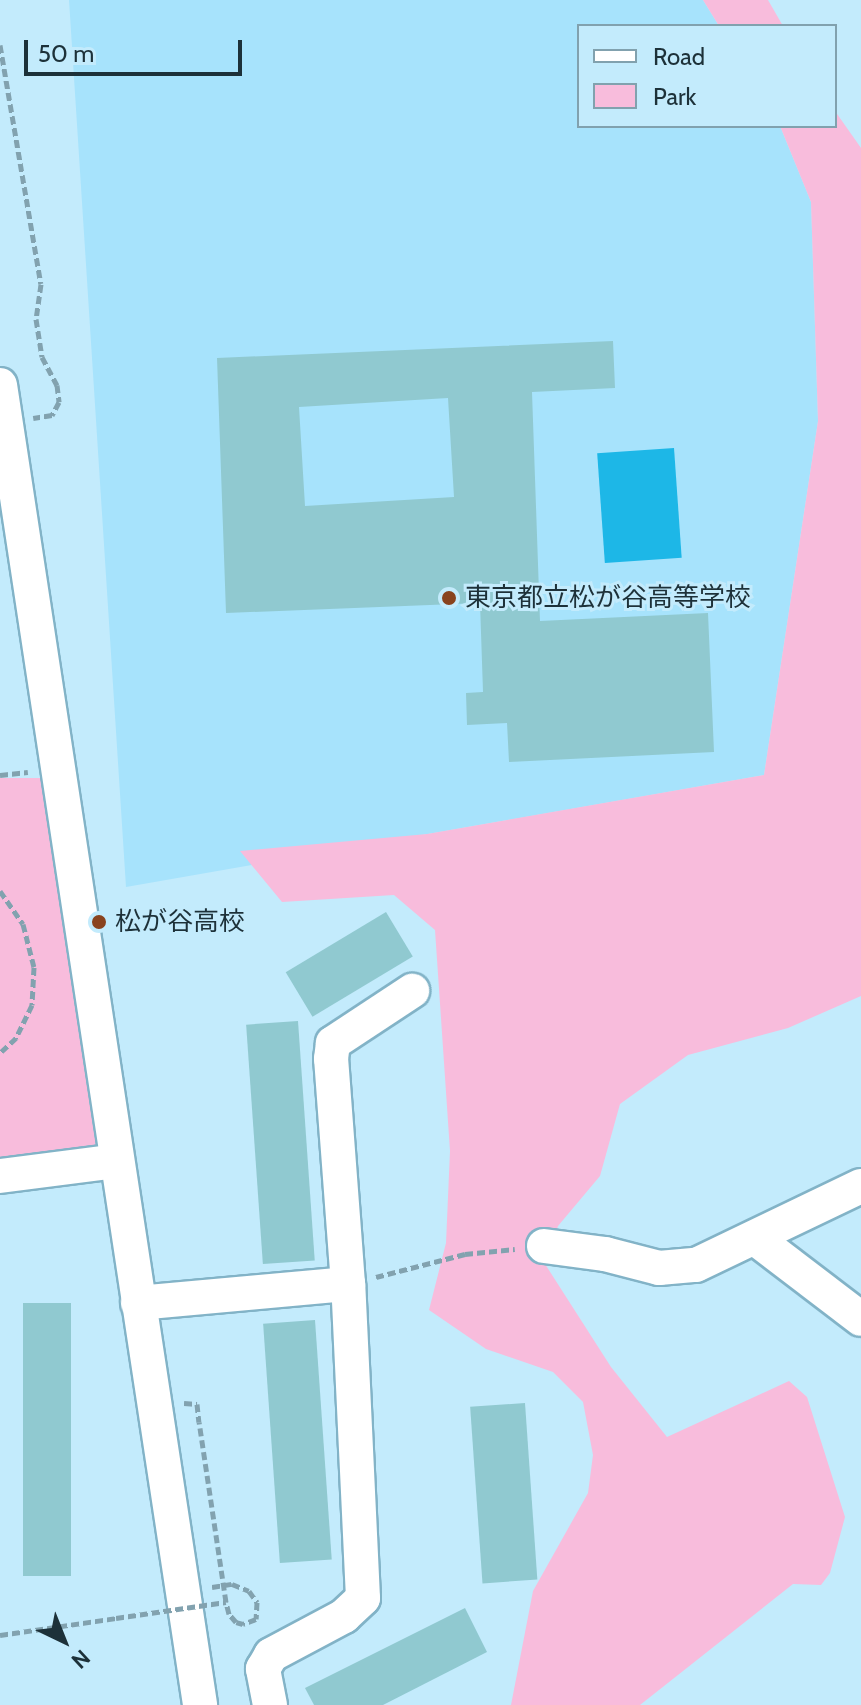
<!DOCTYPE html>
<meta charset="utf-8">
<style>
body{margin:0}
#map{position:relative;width:861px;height:1705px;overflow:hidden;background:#c3ebfc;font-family:Cabin,"Noto Sans JP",sans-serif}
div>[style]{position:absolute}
.built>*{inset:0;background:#a7e3fc}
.green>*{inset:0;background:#f8bcdc}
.water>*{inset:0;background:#1db7e7;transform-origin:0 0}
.building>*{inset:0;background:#90c9d0;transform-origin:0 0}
.path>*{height:5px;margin-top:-2.5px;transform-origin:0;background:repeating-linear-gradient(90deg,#82a2af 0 8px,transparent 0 12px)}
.roads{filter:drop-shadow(2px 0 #82b3c7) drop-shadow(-2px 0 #82b3c7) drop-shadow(0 2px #82b3c7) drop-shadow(0 -2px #82b3c7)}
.minor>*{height:34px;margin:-17px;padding:0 17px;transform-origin:17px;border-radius:17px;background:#fff}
.path-bridge>*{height:5px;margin-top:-2.5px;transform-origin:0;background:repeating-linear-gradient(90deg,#82a2af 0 8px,transparent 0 12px)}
.dots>*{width:22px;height:22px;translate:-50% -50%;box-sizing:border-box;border:4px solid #c3ebfc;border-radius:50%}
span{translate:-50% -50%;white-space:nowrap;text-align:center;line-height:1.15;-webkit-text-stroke:6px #c3ebfc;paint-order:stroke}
.poi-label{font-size:26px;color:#1d3139}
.left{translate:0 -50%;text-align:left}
.legend{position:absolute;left:577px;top:24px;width:260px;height:104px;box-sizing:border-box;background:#c3ebfc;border:2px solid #81a1ae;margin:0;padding:10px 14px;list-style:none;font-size:24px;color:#1d3139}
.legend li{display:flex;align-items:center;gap:16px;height:40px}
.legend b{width:40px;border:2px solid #81a1ae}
.north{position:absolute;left:24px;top:1601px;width:80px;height:80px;-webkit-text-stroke:6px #c3ebfc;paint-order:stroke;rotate:137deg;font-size:22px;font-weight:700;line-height:32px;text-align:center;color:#1d3139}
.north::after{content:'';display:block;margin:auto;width:28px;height:36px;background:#1d3139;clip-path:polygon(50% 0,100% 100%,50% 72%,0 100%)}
.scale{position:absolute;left:24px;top:40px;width:218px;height:36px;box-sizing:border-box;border:4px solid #1d3139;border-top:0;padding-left:10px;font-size:24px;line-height:28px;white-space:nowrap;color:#1d3139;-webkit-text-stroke:6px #c3ebfc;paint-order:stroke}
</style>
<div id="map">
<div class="built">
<i style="clip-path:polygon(69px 0,703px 0,719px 26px,579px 26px,579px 126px,780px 126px,811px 202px,818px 421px,764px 775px,126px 887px)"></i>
</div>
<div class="green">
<i style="clip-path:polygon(703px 0,768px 0,783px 26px,719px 26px)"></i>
<i style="clip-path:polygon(835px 111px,861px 148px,861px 996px,788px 1028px,688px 1055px,620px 1104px,600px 1176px,558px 1226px,545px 1264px,611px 1367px,667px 1437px,789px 1381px,807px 1397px,845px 1517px,830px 1573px,821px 1585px,793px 1584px,640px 1705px,511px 1705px,533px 1591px,588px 1493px,593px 1455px,583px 1402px,553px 1372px,486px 1349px,429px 1310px,446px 1243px,450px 1151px,435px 930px,394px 895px,282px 902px,240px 851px,427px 834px,764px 775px,818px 421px,811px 202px,780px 126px,835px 126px)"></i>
<i style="clip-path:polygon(0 778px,41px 778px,97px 1152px,0 1164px)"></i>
</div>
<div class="water">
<i style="left:674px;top:448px;width:110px;height:77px;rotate:86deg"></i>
</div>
<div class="building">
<i style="clip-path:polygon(evenodd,613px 341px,615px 388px,532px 392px,540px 621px,708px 613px,714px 752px,509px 762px,507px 723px,467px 725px,466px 693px,483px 692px,480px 603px,226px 613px,217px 358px,613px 341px,448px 398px,454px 497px,305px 506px,299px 407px,448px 398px)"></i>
<i style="left:386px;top:912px;width:52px;height:117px;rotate:59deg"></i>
<i style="left:298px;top:1021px;width:240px;height:52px;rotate:86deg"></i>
<i style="left:23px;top:1303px;width:48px;height:273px"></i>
<i style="left:315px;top:1320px;width:240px;height:52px;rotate:86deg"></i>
<i style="left:525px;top:1403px;width:177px;height:55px;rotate:86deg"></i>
<i style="clip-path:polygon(465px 1608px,487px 1652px,383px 1705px,314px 1705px,305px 1688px)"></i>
</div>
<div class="path">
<i style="left:0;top:45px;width:242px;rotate:80.3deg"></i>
<i style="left:41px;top:284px;width:35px;rotate:98deg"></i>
<i style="left:36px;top:319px;width:38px;rotate:81deg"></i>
<i style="left:42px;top:357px;width:32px;rotate:62deg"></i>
<i style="left:57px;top:385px;width:17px;rotate:83deg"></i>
<i style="left:59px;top:402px;width:15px;rotate:118deg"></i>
<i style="left:52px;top:415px;width:19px;rotate:171deg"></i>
<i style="left:0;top:775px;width:28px;rotate:-6deg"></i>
<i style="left:0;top:891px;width:40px;rotate:55.1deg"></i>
<i style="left:23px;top:924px;width:44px;rotate:75.7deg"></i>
<i style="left:34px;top:967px;width:38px;rotate:93deg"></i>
<i style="left:32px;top:1005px;width:37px;rotate:116deg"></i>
<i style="left:16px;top:1038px;width:22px;rotate:137deg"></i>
<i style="left:376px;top:1277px;width:92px;rotate:-14.5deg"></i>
<i style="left:465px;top:1254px;width:50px;rotate:-5.7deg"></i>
<i style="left:184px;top:1403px;width:13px;rotate:4deg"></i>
<i style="left:197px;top:1404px;width:18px;rotate:84deg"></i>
<i style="left:212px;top:1587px;width:20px;rotate:-9deg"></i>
<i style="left:232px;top:1584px;width:18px;rotate:22deg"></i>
<i style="left:249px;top:1591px;width:14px;rotate:54deg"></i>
<i style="left:257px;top:1602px;width:17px;rotate:93deg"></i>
<i style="left:256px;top:1619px;width:14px;rotate:159deg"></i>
<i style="left:243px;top:1624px;width:7px;rotate:-164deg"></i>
<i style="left:236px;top:1622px;width:11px;rotate:-131deg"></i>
<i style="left:229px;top:1614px;width:12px;rotate:-104deg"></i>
<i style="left:0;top:1635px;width:117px;rotate:-8.3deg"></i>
</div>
<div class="roads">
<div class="minor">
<i style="left:0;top:385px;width:1335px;rotate:81.38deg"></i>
<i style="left:0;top:1176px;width:118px;rotate:-7.3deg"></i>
<i style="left:755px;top:1238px;width:133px;rotate:37.4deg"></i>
<i style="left:544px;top:1246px;width:62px;rotate:7.5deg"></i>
<i style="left:605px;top:1254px;width:56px;rotate:14.5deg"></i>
<i style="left:659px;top:1268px;width:37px;rotate:-5deg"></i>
<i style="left:696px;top:1265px;width:183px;rotate:-25.6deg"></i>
<i style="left:138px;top:1303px;width:211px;rotate:-5.2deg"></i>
<i style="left:270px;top:1705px;width:37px;rotate:-101deg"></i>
<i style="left:263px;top:1669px;width:16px;rotate:-60deg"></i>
<i style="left:271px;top:1655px;width:83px;rotate:-28.1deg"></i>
<i style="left:344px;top:1616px;width:26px;rotate:-43deg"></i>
<i style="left:363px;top:1598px;width:314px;rotate:-92.7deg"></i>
<i style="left:348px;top:1284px;width:226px;rotate:-94.3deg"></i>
<i style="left:331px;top:1059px;width:16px;rotate:-83deg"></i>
<i style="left:333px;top:1043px;width:95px;rotate:-33.4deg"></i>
</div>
</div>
<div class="path-bridge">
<i style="left:116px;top:1618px;width:111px;rotate:-8.3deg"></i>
<i style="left:226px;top:1602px;width:182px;rotate:-98.5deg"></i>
</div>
<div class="dots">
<i style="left:449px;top:598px;background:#89431e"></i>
<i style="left:99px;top:922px;background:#89431e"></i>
</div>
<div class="poi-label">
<span class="left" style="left:465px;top:598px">東京都立松が谷高等学校</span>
<span class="left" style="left:115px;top:922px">松が谷高校</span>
</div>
<ul class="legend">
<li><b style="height:10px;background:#fff"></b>Road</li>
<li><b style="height:22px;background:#f8bcdc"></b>Park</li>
</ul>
<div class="north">N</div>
<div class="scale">50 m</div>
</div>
